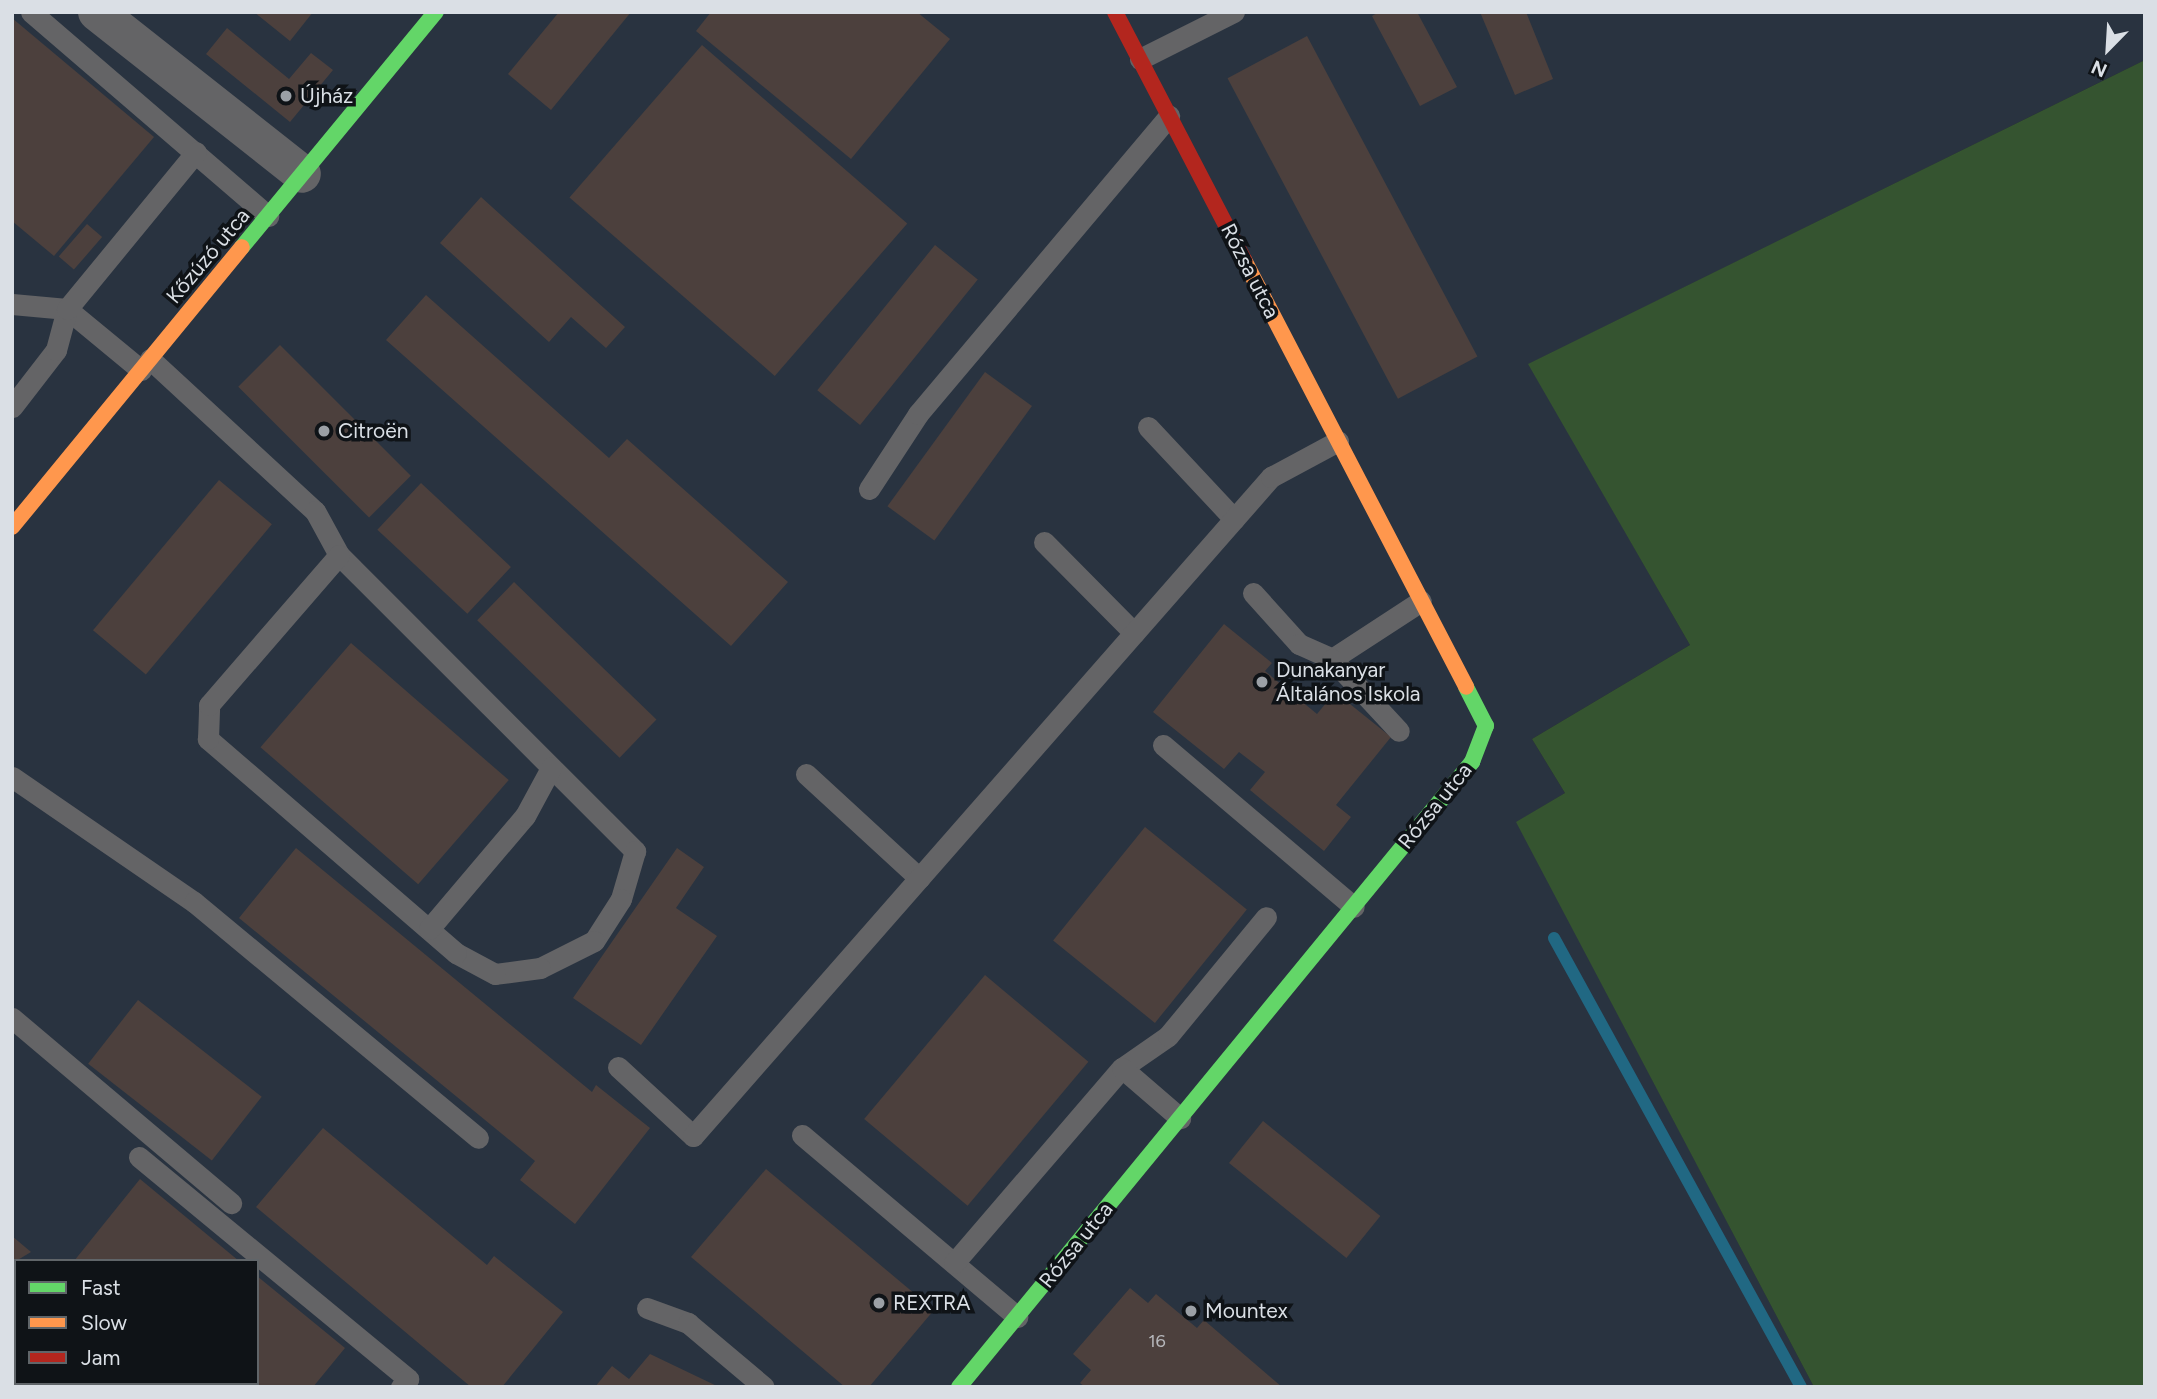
<!DOCTYPE html>
<meta charset="utf-8">
<style>
body{margin:0}
#map{position:relative;width:2157px;height:1399px;overflow:hidden;background:#272b30;font-family:Figtree,sans-serif}
div>[style]{position:absolute}
.built>*{inset:0;background:#293340}
.green>*{inset:0;background:#355430}
.stream>*{height:12px;margin:-6px;padding:0 6px;transform-origin:6px;border-radius:6px;background:#216883}
.building>*{inset:0;background:#4c403d;transform-origin:0 0}
.lane>*{height:21px;margin:-10.5px;padding:0 10.5px;transform-origin:10.5px;border-radius:10.5px;background:#646466}
.street>*{height:38px;margin:-19px;padding:0 19px;transform-origin:19px;border-radius:19px;background:#646466}
.fast>*{height:16px;margin:-8px;padding:0 8px;transform-origin:8px;border-radius:8px;background:#63d668}
.slow>*{height:16px;margin:-8px;padding:0 8px;transform-origin:8px;border-radius:8px;background:#ff974d}
.jam>*{height:16px;margin:-8px;padding:0 8px;transform-origin:8px;border-radius:8px;background:#b3261e}
.dots>*{width:19px;height:19px;translate:-50% -50%;box-sizing:border-box;border:4px solid #0f1317;border-radius:50%}
span{translate:-50% -50%;white-space:nowrap;text-align:center;line-height:1.15;-webkit-text-stroke:7px #0f1317;paint-order:stroke}
.number-label{font-size:18px;color:#b6b7bb}
.number-label span{-webkit-text-stroke-width:0}
.poi-label{font-size:21px;color:#dadfe5}
.left{translate:0 -50%;text-align:left}
.street-label{font-size:21px;color:#dadfe5}
.frame{position:absolute;inset:0;border:14px solid #dadfe5;pointer-events:none}
.legend{position:absolute;left:14px;top:1259px;width:245px;height:126px;box-sizing:border-box;background:#0f1317;border:2px solid #606569;margin:0;padding:9px 12px;list-style:none;font-size:21px;color:#dadfe5}
.legend li{display:flex;align-items:center;gap:14px;height:35px}
.legend b{width:35px;border:2px solid #606569}
.north{position:absolute;left:2073px;top:14px;width:70px;height:70px;-webkit-text-stroke:5px #0f1317;paint-order:stroke;rotate:204deg;font-size:19px;font-weight:700;line-height:28px;text-align:center;color:#dadfe5}
.north::after{content:'';display:block;margin:auto;width:24px;height:32px;background:#dadfe5;clip-path:polygon(50% 0,100% 100%,50% 72%,0 100%)}
</style>
<div id="map">
<div class="built">
<i style="clip-path:polygon(evenodd,12px 12px,2145px 12px,2145px 60px,1529px 364px,1690px 645px,1532px 739px,1565px 793px,1517px 822px,1814px 1387px,12px 1387px,12px 12px,16px 1261px,257px 1261px,257px 1383px,16px 1383px,16px 1261px)"></i>
</div>
<div class="green">
<i style="clip-path:polygon(2145px 60px,2145px 1387px,1814px 1387px,1516px 822px,1565px 793px,1532px 739px,1690px 645px,1528px 364px)"></i>
</div>
<div class="stream">
<i style="left:1554px;top:938px;width:512px;rotate:61.18deg"></i>
</div>
<div class="building">
<i style="clip-path:polygon(254px 12px,313px 12px,290px 41px)"></i>
<i style="clip-path:polygon(559px 12px,631px 12px,551px 110px,508px 74px)"></i>
<i style="clip-path:polygon(711px 12px,917px 12px,950px 39px,851px 159px,696px 31px)"></i>
<i style="clip-path:polygon(1379px 12px,1417px 12px,1457px 87px,1420px 106px,1372px 16px)"></i>
<i style="clip-path:polygon(1480px 12px,1526px 12px,1553px 79px,1515px 95px)"></i>
<i style="clip-path:polygon(12px 18px,154px 137px,54px 256px,12px 221px)"></i>
<i style="clip-path:polygon(227px 28px,289px 79px,311px 53px,333px 70px,290px 122px,206px 54px)"></i>
<i style="left:1307px;top:36px;width:363px;height:90px;rotate:62deg"></i>
<i style="left:702px;top:45px;width:272px;height:202px;rotate:41deg"></i>
<i style="clip-path:polygon(481px 197px,625px 327px,606px 348px,571px 317px,549px 342px,440px 243px)"></i>
<i style="left:87px;top:224px;width:20px;height:43px;rotate:41deg"></i>
<i style="left:935px;top:245px;width:55px;height:187px;rotate:39deg"></i>
<i style="clip-path:polygon(426px 295px,609px 458px,627px 439px,788px 582px,731px 646px,386px 340px)"></i>
<i style="left:280px;top:345px;width:185px;height:59px;rotate:45deg"></i>
<i style="left:985px;top:372px;width:58px;height:166px;rotate:36deg"></i>
<i style="left:219px;top:480px;width:69px;height:196px;rotate:40deg"></i>
<i style="left:421px;top:483px;width:123px;height:64px;rotate:43deg"></i>
<i style="left:514px;top:582px;width:198px;height:53px;rotate:44deg"></i>
<i style="clip-path:polygon(1224px 624px,1272px 663px,1265px 671px,1317px 714px,1335px 692px,1391px 737px,1336px 805px,1351px 817px,1324px 851px,1250px 790px,1265px 772px,1239px 752px,1224px 769px,1153px 712px)"></i>
<i style="left:351px;top:643px;width:209px;height:138px;rotate:41deg"></i>
<i style="left:1145px;top:827px;width:131px;height:146px;rotate:39deg"></i>
<i style="clip-path:polygon(296px 848px,592px 1092px,596px 1085px,650px 1128px,575px 1224px,520px 1180px,535px 1161px,239px 918px)"></i>
<i style="clip-path:polygon(677px 848px,704px 867px,676px 908px,717px 936px,641px 1045px,573px 998px)"></i>
<i style="left:985px;top:975px;width:135px;height:188px;rotate:40deg"></i>
<i style="left:138px;top:1000px;width:157px;height:81px;rotate:38deg"></i>
<i style="left:1263px;top:1121px;width:151px;height:54px;rotate:39deg"></i>
<i style="clip-path:polygon(323px 1128px,487px 1265px,494px 1256px,563px 1312px,502px 1387px,471px 1387px,256px 1207px)"></i>
<i style="clip-path:polygon(766px 1169px,934px 1310px,869px 1387px,845px 1387px,691px 1257px)"></i>
<i style="clip-path:polygon(140px 1179px,239px 1261px,74px 1261px)"></i>
<i style="clip-path:polygon(12px 1236px,31px 1252px,16px 1261px,12px 1275px)"></i>
<i style="clip-path:polygon(257px 1276px,345px 1348px,313px 1387px,108px 1383px,257px 1383px)"></i>
<i style="clip-path:polygon(1130px 1288px,1148px 1303px,1156px 1294px,1197px 1328px,1204px 1320px,1282px 1387px,1085px 1387px,1080px 1383px,1091px 1370px,1073px 1354px)"></i>
<i style="clip-path:polygon(650px 1354px,719px 1387px,595px 1387px,612px 1366px,629px 1379px)"></i>
</div>
<div class="lane">
<i style="left:31px;top:12px;width:313px;rotate:40.7deg"></i>
<i style="left:1140px;top:59px;width:105px;rotate:-26.6deg"></i>
<i style="left:12px;top:304px;width:55px;rotate:5.2deg"></i>
<i style="left:67px;top:309px;width:96px;rotate:39.5deg"></i>
<i style="left:150px;top:359px;width:224px;rotate:42.7deg"></i>
<i style="left:315px;top:511px;width:50px;rotate:61.4deg"></i>
<i style="left:339px;top:555px;width:419px;rotate:45deg"></i>
<i style="left:635px;top:851px;width:50px;rotate:106.3deg"></i>
<i style="left:621px;top:899px;width:50px;rotate:122.7deg"></i>
<i style="left:594px;top:941px;width:60px;rotate:153.4deg"></i>
<i style="left:540px;top:968px;width:45px;rotate:172.4deg"></i>
<i style="left:495px;top:974px;width:44px;rotate:-151.7deg"></i>
<i style="left:456px;top:953px;width:328px;rotate:-139.2deg"></i>
<i style="left:208px;top:739px;width:34px;rotate:-88deg"></i>
<i style="left:209px;top:705px;width:198px;rotate:-49.1deg"></i>
<i style="left:12px;top:407px;width:72px;rotate:-52.3deg"></i>
<i style="left:56px;top:350px;width:42px;rotate:-75deg"></i>
<i style="left:67px;top:309px;width:203px;rotate:-50.6deg"></i>
<i style="left:1148px;top:427px;width:126px;rotate:46.9deg"></i>
<i style="left:869px;top:489px;width:90px;rotate:-56.8deg"></i>
<i style="left:918px;top:414px;width:390px;rotate:-49.9deg"></i>
<i style="left:1044px;top:542px;width:128px;rotate:45.3deg"></i>
<i style="left:1253px;top:593px;width:69px;rotate:48deg"></i>
<i style="left:1299px;top:644px;width:36px;rotate:24deg"></i>
<i style="left:1332px;top:659px;width:106px;rotate:-33.1deg"></i>
<i style="left:1332px;top:659px;width:98px;rotate:47.1deg"></i>
<i style="left:1163px;top:745px;width:250px;rotate:40.3deg"></i>
<i style="left:806px;top:774px;width:154px;rotate:42.6deg"></i>
<i style="left:12px;top:777px;width:221px;rotate:34.5deg"></i>
<i style="left:194px;top:902px;width:369px;rotate:39.7deg"></i>
<i style="left:429px;top:929px;width:148px;rotate:-49.7deg"></i>
<i style="left:525px;top:816px;width:55px;rotate:-61.6deg"></i>
<i style="left:12px;top:1018px;width:287px;rotate:40.2deg"></i>
<i style="left:618px;top:1067px;width:102px;rotate:42.6deg"></i>
<i style="left:693px;top:1136px;width:877px;rotate:-48.75deg"></i>
<i style="left:1271px;top:477px;width:76px;rotate:-28.2deg"></i>
<i style="left:1122px;top:1068px;width:56px;rotate:-34.8deg"></i>
<i style="left:1168px;top:1036px;width:154px;rotate:-50.5deg"></i>
<i style="left:802px;top:1135px;width:282px;rotate:40.2deg"></i>
<i style="left:139px;top:1157px;width:349px;rotate:39.5deg"></i>
<i style="left:408px;top:1379px;width:11px;rotate:131deg"></i>
<i style="left:954px;top:1263px;width:257px;rotate:-49.3deg"></i>
<i style="left:1122px;top:1068px;width:77px;rotate:40.8deg"></i>
<i style="left:647px;top:1308px;width:44px;rotate:20.1deg"></i>
<i style="left:688px;top:1323px;width:99px;rotate:40.1deg"></i>
</div>
<div class="street">
<i style="left:97px;top:12px;width:261px;rotate:38.3deg"></i>
</div>
<div class="fast">
<i style="left:242px;top:247px;width:305px;rotate:-50.5deg"></i>
<i style="left:959px;top:1387px;width:809px;rotate:-50.62deg"></i>
<i style="left:1472px;top:762px;width:39px;rotate:-69deg"></i>
<i style="left:1486px;top:726px;width:44px;rotate:-117.1deg"></i>
</div>
<div class="slow">
<i style="left:1244px;top:260px;width:481px;rotate:62.5deg"></i>
<i style="left:12px;top:527px;width:362px;rotate:-50.6deg"></i>
</div>
<div class="jam">
<i style="left:1115px;top:12px;width:280px;rotate:62.5deg"></i>
</div>
<div class="dots">
<i style="left:286px;top:96px;background:#9ba0a6"></i>
<i style="left:324px;top:431px;background:#9ba0a6"></i>
<i style="left:1262px;top:682px;background:#9ba0a6"></i>
<i style="left:879px;top:1303px;background:#9ba0a6"></i>
<i style="left:1191px;top:1311px;background:#9ba0a6"></i>
</div>
<div class="number-label">
<span style="left:1157px;top:1341px">16</span>
</div>
<div class="poi-label">
<span class="left" style="left:300px;top:96px">Újház</span>
<span class="left" style="left:338px;top:431px">Citroën</span>
<span class="left" style="left:1276px;top:682px">Dunakanyar<br>Általános Iskola</span>
<span class="left" style="left:893px;top:1303px">REXTRA</span>
<span class="left" style="left:1205px;top:1311px">Mountex</span>
</div>
<div class="street-label">
<span style="left:208px;top:256px;rotate:-50deg">Kőzúzó utca</span>
<span style="left:1250px;top:271px;rotate:63deg">Rózsa utca</span>
<span style="left:1435px;top:806px;rotate:-51deg">Rózsa utca</span>
<span style="left:1076px;top:1245px;rotate:-51deg">Rózsa utca</span>
</div>
<div class="frame"></div>
<ul class="legend">
<li><b style="height:9px;background:#63d668"></b>Fast</li>
<li><b style="height:9px;background:#ff974d"></b>Slow</li>
<li><b style="height:9px;background:#b3261e"></b>Jam</li>
</ul>
<div class="north">N</div>
</div>
